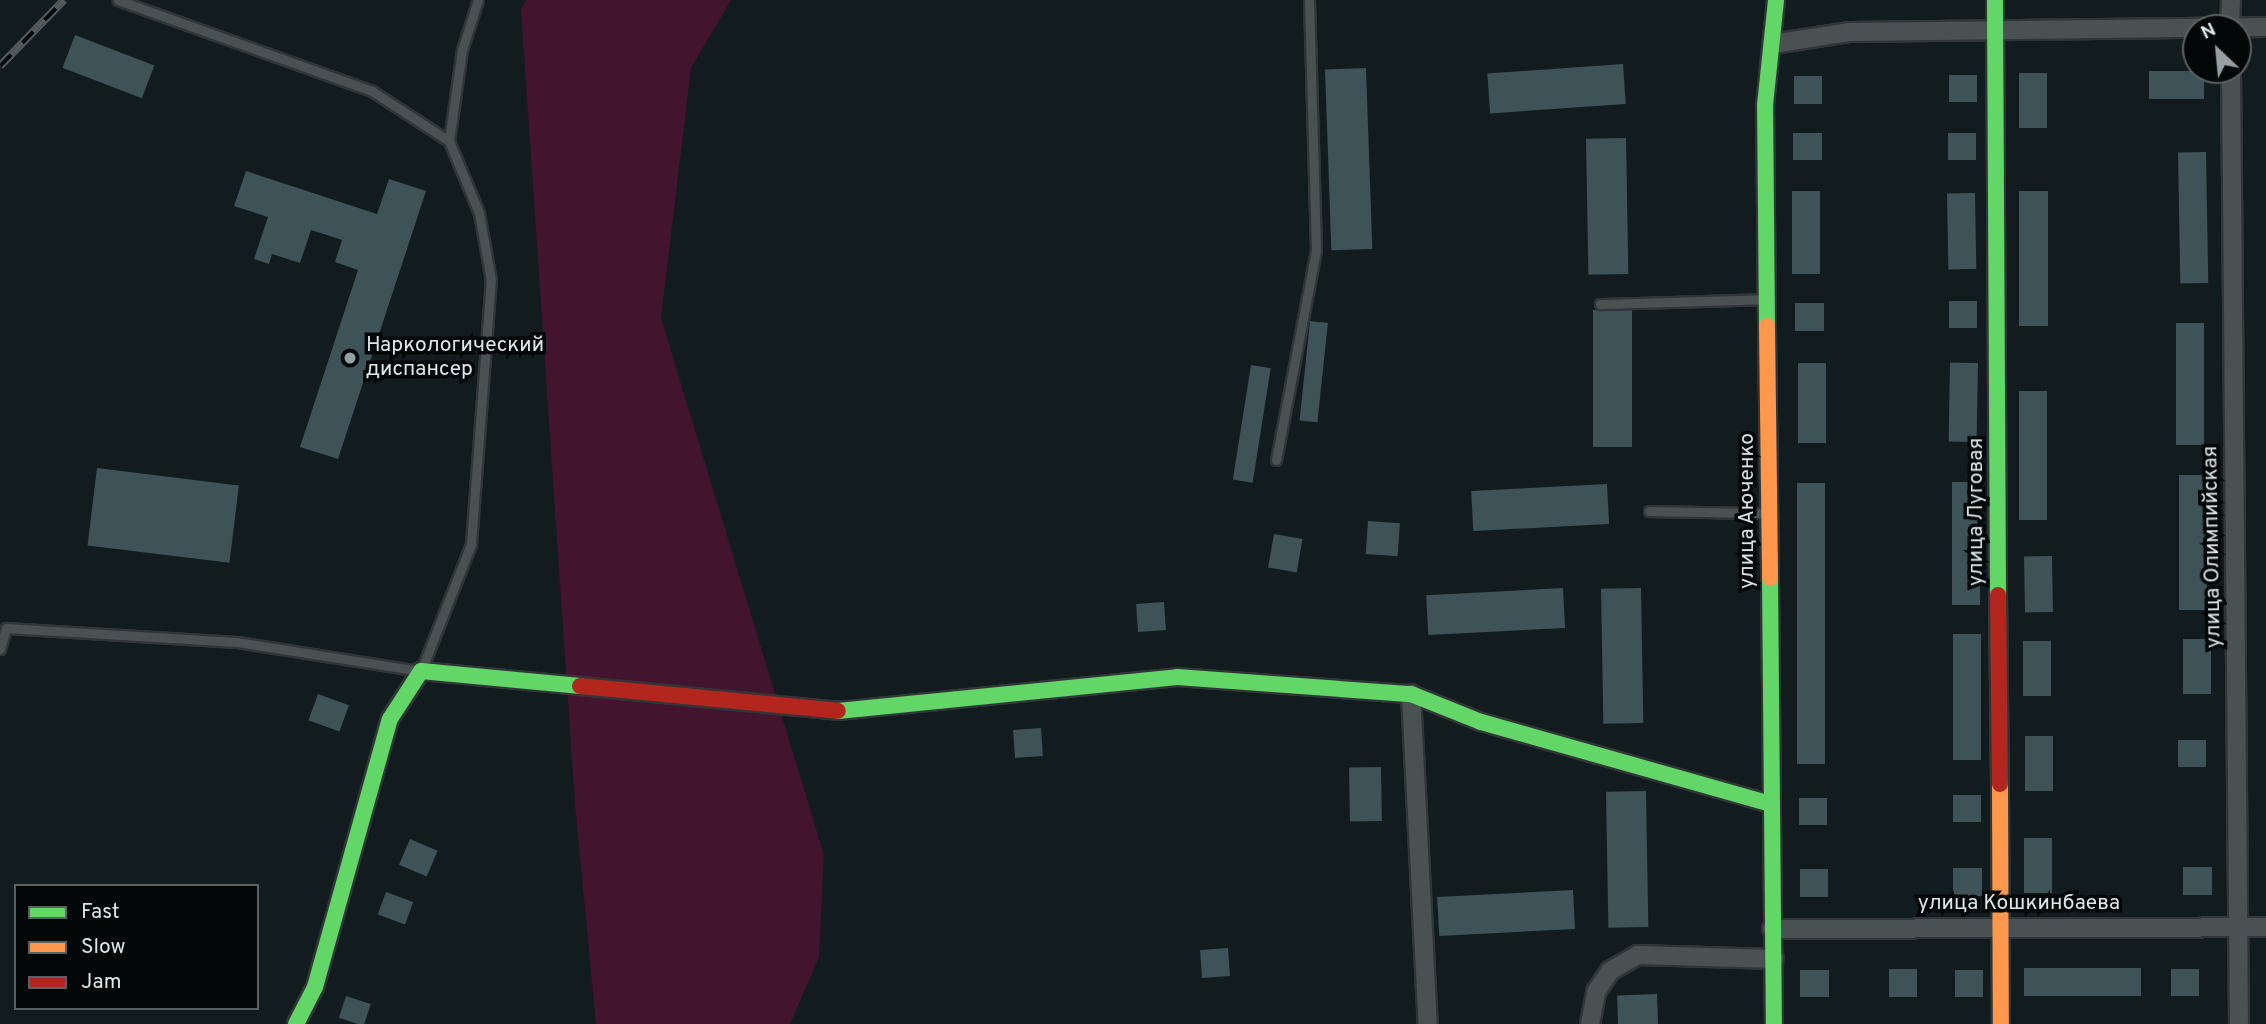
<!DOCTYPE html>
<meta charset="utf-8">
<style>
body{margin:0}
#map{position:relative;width:2266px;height:1024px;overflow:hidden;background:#121b1d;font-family:Overpass,sans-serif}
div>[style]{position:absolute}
.green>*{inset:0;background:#42142e}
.building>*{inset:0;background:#3d5357;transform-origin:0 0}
.roads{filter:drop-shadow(2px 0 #303638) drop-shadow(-2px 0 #303638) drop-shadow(0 2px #303638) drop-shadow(0 -2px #303638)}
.lane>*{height:9px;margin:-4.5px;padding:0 4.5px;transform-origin:4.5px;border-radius:4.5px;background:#4a5152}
.street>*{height:18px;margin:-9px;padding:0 9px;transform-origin:9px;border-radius:9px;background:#4a5152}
.fast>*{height:16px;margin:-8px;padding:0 8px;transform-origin:8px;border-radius:8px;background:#63d668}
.slow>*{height:16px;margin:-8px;padding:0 8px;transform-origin:8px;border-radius:8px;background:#ff974d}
.jam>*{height:16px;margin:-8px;padding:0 8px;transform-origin:8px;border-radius:8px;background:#b3261e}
.rail>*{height:8px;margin-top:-4px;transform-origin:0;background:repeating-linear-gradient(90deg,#030708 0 16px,#535b5c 0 32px);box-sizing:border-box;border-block:2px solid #535b5c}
.dots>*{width:19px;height:19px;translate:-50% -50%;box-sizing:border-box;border:4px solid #030708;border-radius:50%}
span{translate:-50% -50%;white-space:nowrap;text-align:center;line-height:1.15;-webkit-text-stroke:7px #030708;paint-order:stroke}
.poi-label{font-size:21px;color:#dce7e9}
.left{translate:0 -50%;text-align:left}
.street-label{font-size:21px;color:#dce7e9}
.legend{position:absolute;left:14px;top:884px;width:245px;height:126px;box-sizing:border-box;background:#030708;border:2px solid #5a6162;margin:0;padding:9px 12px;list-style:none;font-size:21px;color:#dce7e9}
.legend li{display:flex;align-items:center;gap:14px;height:35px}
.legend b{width:35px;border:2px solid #5a6162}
.north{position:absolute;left:2182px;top:14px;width:70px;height:70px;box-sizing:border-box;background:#030708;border:2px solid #5a6162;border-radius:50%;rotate:334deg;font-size:19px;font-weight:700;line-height:28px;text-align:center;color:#dce7e9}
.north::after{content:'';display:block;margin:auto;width:24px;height:32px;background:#95a0a2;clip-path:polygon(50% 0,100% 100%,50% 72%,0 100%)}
</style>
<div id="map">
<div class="green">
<i style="clip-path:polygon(526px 0,731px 0,691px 68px,661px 318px,824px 855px,819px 957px,790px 1024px,596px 1024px,575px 805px,521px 10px)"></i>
</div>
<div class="building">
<i style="left:75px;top:35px;width:85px;height:35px;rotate:21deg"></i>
<i style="left:1623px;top:64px;width:40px;height:136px;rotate:86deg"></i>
<i style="left:1366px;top:68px;width:181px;height:41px;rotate:88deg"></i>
<i style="left:2149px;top:71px;width:55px;height:28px"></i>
<i style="left:2047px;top:73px;width:55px;height:28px;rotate:90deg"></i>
<i style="left:1949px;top:75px;width:28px;height:27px"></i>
<i style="left:1794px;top:76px;width:28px;height:28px"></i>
<i style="left:1793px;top:133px;width:29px;height:27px"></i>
<i style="left:1948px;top:133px;width:28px;height:27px"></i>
<i style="left:1626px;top:138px;width:136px;height:40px;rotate:89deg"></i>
<i style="left:2206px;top:152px;width:131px;height:28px;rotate:89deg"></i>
<i style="clip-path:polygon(246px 171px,377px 214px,389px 179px,426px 191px,338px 459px,300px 447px,358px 270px,335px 262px,342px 240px,311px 230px,300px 263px,272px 254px,269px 264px,254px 259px,268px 217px,234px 206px)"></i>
<i style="left:1792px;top:191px;width:28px;height:83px"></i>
<i style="left:2019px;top:191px;width:29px;height:135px"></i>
<i style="left:1975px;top:193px;width:76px;height:28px;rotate:89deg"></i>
<i style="left:1949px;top:301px;width:28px;height:27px"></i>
<i style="left:1795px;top:303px;width:29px;height:28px"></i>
<i style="left:1593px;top:310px;width:39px;height:137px"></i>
<i style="left:1310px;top:321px;width:18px;height:100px;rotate:6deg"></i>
<i style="left:2176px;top:323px;width:28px;height:122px"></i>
<i style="left:1798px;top:363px;width:28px;height:80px"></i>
<i style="left:1978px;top:363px;width:79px;height:28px;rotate:91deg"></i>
<i style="left:1251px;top:365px;width:20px;height:116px;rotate:9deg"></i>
<i style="left:2019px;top:391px;width:28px;height:129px"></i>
<i style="left:97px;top:468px;width:143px;height:78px;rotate:7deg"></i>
<i style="left:2207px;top:475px;width:135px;height:28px;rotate:90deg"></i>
<i style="left:1952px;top:482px;width:28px;height:123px"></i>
<i style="left:1797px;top:483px;width:28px;height:281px"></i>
<i style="left:1607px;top:484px;width:40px;height:136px;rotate:87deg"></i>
<i style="left:1368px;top:521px;width:32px;height:33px;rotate:4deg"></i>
<i style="left:1274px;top:534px;width:29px;height:34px;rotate:10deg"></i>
<i style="left:2052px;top:556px;width:56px;height:28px;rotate:89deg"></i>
<i style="left:1563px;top:588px;width:40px;height:137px;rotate:87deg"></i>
<i style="left:1641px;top:588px;width:135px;height:40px;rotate:89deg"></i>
<i style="left:1164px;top:602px;width:28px;height:28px;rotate:86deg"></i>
<i style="left:1953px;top:634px;width:28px;height:126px"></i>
<i style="left:2183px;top:639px;width:28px;height:55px"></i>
<i style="left:2023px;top:641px;width:28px;height:55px"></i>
<i style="left:318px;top:694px;width:33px;height:28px;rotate:20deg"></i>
<i style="left:1041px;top:728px;width:28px;height:28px;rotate:86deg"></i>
<i style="left:2025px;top:736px;width:28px;height:55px"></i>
<i style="left:2178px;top:740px;width:28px;height:27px"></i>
<i style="left:1381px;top:767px;width:54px;height:32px;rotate:89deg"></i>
<i style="left:1646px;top:791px;width:136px;height:40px;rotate:89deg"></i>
<i style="left:1953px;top:795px;width:28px;height:27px"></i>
<i style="left:1799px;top:798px;width:28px;height:27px"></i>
<i style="left:2024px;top:838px;width:28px;height:55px"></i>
<i style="left:410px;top:839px;width:30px;height:28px;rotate:23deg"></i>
<i style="left:2183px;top:867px;width:29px;height:28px"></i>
<i style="left:1953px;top:868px;width:29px;height:28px"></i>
<i style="left:1828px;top:869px;width:28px;height:28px;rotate:90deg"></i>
<i style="left:1573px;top:890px;width:39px;height:136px;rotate:87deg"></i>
<i style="left:386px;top:892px;width:29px;height:24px;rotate:20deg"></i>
<i style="left:1228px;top:948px;width:28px;height:28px;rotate:86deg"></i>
<i style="left:2024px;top:968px;width:117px;height:28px"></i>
<i style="left:1917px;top:969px;width:28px;height:28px;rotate:90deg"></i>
<i style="left:2171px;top:969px;width:28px;height:27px"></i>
<i style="left:1800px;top:970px;width:29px;height:27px"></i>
<i style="left:1955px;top:970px;width:28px;height:27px"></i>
<i style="left:1657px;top:994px;width:30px;height:40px;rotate:88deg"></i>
<i style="left:346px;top:996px;width:26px;height:23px;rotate:18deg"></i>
</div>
<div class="roads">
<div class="lane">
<i style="left:449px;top:141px;width:92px;rotate:-81.9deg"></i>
<i style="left:462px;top:50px;width:52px;rotate:-72.3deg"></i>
<i style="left:1600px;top:304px;width:166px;rotate:-1.7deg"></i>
<i style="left:1276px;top:460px;width:214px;rotate:-79.2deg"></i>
<i style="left:1316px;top:250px;width:250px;rotate:-91.6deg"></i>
<i style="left:1649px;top:511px;width:118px;rotate:1deg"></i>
<i style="left:0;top:649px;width:22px;rotate:-74deg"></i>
<i style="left:6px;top:628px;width:231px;rotate:3.5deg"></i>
<i style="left:237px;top:642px;width:186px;rotate:9deg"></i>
<i style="left:421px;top:671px;width:136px;rotate:-68.5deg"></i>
<i style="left:471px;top:544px;width:265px;rotate:-85.7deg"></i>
<i style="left:491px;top:280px;width:68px;rotate:-100.2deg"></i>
<i style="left:479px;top:213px;width:78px;rotate:-112.6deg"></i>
<i style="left:449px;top:141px;width:92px;rotate:-147deg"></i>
<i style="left:372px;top:91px;width:270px;rotate:-160.3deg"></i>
</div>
<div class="street">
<i style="left:2230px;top:28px;width:28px;rotate:-88deg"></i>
<i style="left:1773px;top:44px;width:78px;rotate:-8.9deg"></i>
<i style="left:1850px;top:32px;width:416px;rotate:-0.7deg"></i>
<i style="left:2231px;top:70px;width:954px;rotate:89.52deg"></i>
<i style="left:1411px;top:694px;width:330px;rotate:87.1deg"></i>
<i style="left:1772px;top:929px;width:494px;rotate:-0.2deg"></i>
<i style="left:1590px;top:1024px;width:33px;rotate:-79deg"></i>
<i style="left:1596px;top:992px;width:25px;rotate:-56deg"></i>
<i style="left:1610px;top:971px;width:32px;rotate:-30deg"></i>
<i style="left:1638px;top:955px;width:136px;rotate:1.7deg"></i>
</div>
<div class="fast">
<i style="left:1995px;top:0;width:595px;rotate:89.71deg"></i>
<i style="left:1767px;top:326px;width:221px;rotate:-90.5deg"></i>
<i style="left:1765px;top:105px;width:106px;rotate:-84deg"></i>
<i style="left:1770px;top:578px;width:446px;rotate:89.5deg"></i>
<i style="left:838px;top:711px;width:341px;rotate:-5.7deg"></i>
<i style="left:1177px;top:677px;width:235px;rotate:4.2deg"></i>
<i style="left:1411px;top:694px;width:75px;rotate:21.8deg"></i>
<i style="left:1481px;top:722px;width:301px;rotate:15.8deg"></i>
<i style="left:296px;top:1024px;width:42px;rotate:-62.8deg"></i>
<i style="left:315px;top:987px;width:278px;rotate:-74.4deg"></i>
<i style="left:390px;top:719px;width:57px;rotate:-57.1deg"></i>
<i style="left:421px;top:671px;width:160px;rotate:5.4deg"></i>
</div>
<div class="slow">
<i style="left:1767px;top:326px;width:252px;rotate:89.3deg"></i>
<i style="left:2000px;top:784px;width:240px;rotate:89.8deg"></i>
</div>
<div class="jam">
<i style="left:1998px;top:595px;width:189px;rotate:89.4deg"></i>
<i style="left:580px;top:686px;width:259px;rotate:5.5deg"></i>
</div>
</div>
<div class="rail">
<i style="left:0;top:66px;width:92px;rotate:-45.9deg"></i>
</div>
<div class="dots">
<i style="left:350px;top:358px;background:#95a0a2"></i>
</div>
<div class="poi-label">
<span class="left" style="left:366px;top:358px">Наркологический<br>диспансер</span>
</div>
<div class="street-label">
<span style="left:1748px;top:511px;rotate:-90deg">улица Аюченко</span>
<span style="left:1977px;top:512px;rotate:-90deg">улица Луговая</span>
<span style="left:2213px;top:547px;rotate:-91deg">улица Олимпийская</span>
<span style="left:2019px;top:904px">улица Кошкинбаева</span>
</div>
<ul class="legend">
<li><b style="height:9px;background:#63d668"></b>Fast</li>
<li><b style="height:9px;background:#ff974d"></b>Slow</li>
<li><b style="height:9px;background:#b3261e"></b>Jam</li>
</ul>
<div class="north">N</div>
</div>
